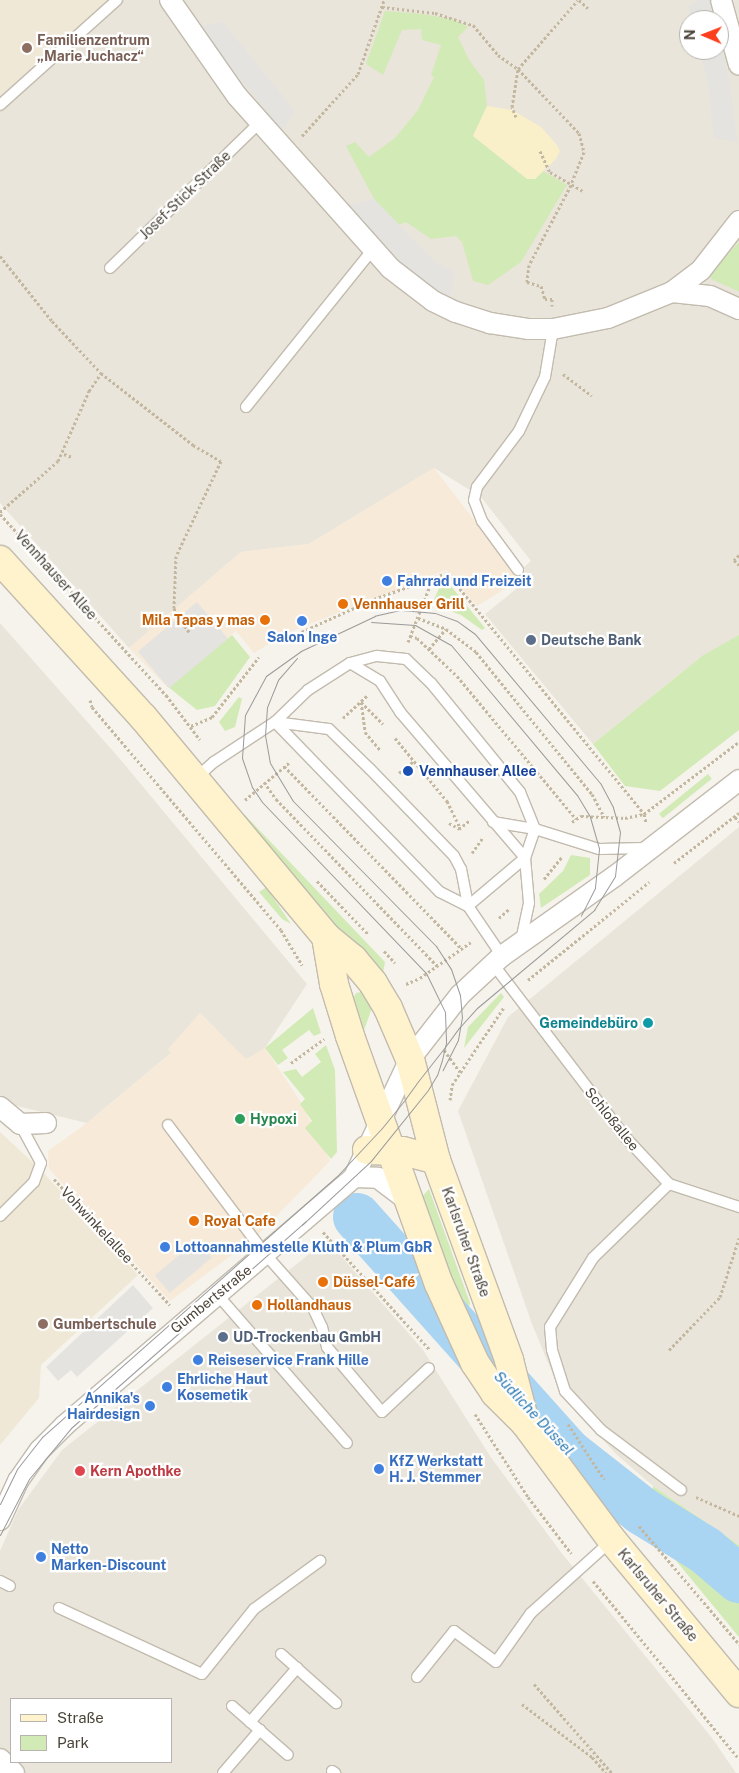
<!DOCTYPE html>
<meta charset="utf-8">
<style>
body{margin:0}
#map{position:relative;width:739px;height:1773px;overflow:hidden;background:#f6f3ec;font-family:"Public Sans",sans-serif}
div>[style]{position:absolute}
.residential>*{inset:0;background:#eae5da}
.commercial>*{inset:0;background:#f7ead8}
.education>*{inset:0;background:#efe8d6}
.green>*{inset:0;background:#d2eab5;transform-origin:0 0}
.sand>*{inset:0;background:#f9efc9}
.parking>*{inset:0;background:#e5e3e0;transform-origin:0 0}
.river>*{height:48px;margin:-24px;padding:0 24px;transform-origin:24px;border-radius:24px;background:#a9d4f2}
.path>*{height:3px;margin-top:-1.5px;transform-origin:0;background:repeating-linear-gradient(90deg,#c4b79f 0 2.5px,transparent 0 5px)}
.roads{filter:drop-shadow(1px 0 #c2bbae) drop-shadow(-1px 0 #c2bbae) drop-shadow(0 1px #c2bbae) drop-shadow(0 -1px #c2bbae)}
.service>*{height:10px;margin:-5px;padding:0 5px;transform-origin:5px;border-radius:5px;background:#fff}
.minor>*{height:20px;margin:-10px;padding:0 10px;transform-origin:10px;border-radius:10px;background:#fff}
.secondary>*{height:28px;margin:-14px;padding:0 14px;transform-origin:14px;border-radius:14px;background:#fff3cd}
.tram>*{height:1px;margin:-0.5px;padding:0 0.5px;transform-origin:0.5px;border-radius:0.5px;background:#9a9a9a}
.dots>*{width:14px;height:14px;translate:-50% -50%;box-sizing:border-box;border:2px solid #fff;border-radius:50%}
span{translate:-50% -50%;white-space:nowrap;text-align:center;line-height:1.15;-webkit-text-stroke:4.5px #fff;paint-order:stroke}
.education-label{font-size:14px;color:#785e54;font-weight:700}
.left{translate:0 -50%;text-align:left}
.street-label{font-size:14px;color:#4b4439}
.shop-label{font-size:14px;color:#366cbe;font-weight:700}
.right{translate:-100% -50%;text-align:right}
.food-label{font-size:14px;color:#c56008;font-weight:700}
.service-label{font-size:14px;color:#4e5e75;font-weight:700}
.transit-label{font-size:14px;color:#164399;font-weight:700}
.culture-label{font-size:14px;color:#0d838f;font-weight:700}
.leisure-label{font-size:14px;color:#27864d;font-weight:700}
.health-label{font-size:14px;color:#be3a42;font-weight:700}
.water-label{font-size:15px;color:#2e7ab2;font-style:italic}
.legend{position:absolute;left:10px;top:1698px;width:162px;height:65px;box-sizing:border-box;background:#fff;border:1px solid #b7b4b0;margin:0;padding:6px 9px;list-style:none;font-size:15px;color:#4b4439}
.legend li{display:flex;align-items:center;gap:10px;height:25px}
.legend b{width:25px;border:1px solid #b7b4b0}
.north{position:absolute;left:679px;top:10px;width:50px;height:50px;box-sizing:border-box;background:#fff;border:1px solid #b7b4b0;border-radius:50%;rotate:271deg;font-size:14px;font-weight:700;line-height:20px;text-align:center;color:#4b4439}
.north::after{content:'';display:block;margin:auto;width:18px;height:22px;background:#fc3f1d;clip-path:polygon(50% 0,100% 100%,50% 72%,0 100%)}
</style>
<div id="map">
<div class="residential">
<i style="clip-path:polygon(evenodd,0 0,739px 0,739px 652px,702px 656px,593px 744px,485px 614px,525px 582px,521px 576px,522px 569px,531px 561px,481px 497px,434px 468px,309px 544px,241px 552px,129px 648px,0 503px,0 0,689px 20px,719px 20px,719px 50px,689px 50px,689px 20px)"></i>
<i style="clip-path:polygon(0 623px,120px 759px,307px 984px,265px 1048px,246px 1060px,200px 1013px,171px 1053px,87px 1123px,0 1102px)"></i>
<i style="clip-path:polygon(739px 827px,739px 1545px,653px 1486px,616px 1454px,561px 1394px,532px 1324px,458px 1111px,508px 1017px)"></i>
<i style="clip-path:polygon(evenodd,327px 1240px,423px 1350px,490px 1456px,560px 1551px,712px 1738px,736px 1773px,0 1773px,0 1551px,18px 1510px,62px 1450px,327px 1240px,11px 1699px,171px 1699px,171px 1762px,11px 1762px,11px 1699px)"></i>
</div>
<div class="commercial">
<i style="clip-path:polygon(434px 468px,520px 580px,477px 606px,446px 570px,287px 633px,254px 653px,236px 631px,167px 687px,129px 648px,241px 552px,309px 544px)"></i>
<i style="clip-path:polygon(200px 1013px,246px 1059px,265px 1048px,302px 1104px,330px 1161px,256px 1237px,170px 1301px,49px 1169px,48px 1151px,87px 1123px,171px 1053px,168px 1049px)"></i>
</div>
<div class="education">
<i style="clip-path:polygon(0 0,108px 0,0 96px)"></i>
<i style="clip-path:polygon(0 1132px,40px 1169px,138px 1275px,41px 1365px,39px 1398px,0 1445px)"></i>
</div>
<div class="green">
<i style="clip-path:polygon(385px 11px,423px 14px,455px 20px,468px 27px,458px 37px,469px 60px,484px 80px,487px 106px,473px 136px,527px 179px,535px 179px,543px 171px,567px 185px,521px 262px,488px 285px,473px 281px,462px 242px,456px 236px,431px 239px,406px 222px,399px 225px,374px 199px,346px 146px,355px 142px,369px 157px,395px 138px,418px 110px,434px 77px,431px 75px,441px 45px,422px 40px,421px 29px,402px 30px,383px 75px,366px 64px)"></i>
<i style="clip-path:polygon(739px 242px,739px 291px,738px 291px,711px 279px,710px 274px)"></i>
<i style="clip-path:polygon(443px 579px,446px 580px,485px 628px,482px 630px,461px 615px,432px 604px)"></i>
<i style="clip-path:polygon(232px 635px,250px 657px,215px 706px,197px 710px,167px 686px)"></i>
<i style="clip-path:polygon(739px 635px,739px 730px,660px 791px,625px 786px,593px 744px,702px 656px)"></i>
<i style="clip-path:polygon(239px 697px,242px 699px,235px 727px,225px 731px,219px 722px)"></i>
<i style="left:708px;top:774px;width:6px;height:63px;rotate:51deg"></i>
<i style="clip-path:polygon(245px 815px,385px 962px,382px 979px,240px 817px)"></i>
<i style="clip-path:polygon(571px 855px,590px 858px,590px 875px,541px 908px,539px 894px,563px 871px)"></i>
<i style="clip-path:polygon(265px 888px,267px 888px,291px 924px,282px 919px,259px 892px)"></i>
<i style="clip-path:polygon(361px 992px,372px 1008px,363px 1033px,353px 999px,356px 993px)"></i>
<i style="clip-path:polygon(501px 993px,504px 997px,464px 1048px,468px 1027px)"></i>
<i style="clip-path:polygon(313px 1008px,321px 1033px,314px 1036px,309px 1030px,282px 1050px,288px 1058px,278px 1065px,265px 1048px)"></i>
<i style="clip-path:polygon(326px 1045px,335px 1070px,337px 1152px,331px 1159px,305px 1128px,312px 1121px,300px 1104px,305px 1099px,283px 1072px,296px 1069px,302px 1077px,321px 1062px,315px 1054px)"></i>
<i style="clip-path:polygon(429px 1189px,470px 1303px,469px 1307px,460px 1302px,420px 1199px)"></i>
<i style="clip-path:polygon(653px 1486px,739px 1545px,739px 1637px,654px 1534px)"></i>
</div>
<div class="sand">
<i style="clip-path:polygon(487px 106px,512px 110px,541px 127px,557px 145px,560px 151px,556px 159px,535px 179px,527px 179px,473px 136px)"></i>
</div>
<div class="parking">
<i style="clip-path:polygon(698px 0,710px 0,715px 20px,692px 20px,688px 6px)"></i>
<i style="clip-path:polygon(223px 22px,295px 111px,282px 131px,198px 27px)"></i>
<i style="clip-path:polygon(719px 34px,729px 79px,738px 143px,714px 138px,708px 86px,699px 50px,719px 50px)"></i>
<i style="clip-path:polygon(374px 199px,436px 262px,456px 273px,450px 297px,427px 284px,399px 260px,348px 205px)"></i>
<i style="left:197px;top:602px;width:48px;height:77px;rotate:50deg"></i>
<i style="left:197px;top:1240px;width:23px;height:55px;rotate:50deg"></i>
<i style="clip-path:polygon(133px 1285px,153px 1308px,77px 1377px,71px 1370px,58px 1381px,46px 1367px)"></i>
</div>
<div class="river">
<i style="left:357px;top:1217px;width:317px;rotate:48.2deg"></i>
<i style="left:568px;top:1453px;width:94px;rotate:38.1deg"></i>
<i style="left:642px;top:1511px;width:74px;rotate:31.8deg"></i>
<i style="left:705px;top:1550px;width:45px;rotate:40.5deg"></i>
</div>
<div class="path">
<i style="left:579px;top:0;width:12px;rotate:42deg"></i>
<i style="left:382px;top:7px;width:53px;rotate:6.5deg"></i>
<i style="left:435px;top:13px;width:40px;rotate:18deg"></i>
<i style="left:473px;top:25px;width:39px;rotate:50deg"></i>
<i style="left:498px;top:55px;width:24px;rotate:35deg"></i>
<i style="left:518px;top:69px;width:88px;rotate:46.4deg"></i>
<i style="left:579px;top:133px;width:20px;rotate:75deg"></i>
<i style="left:584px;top:152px;width:35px;rotate:112deg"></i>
<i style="left:571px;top:185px;width:90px;rotate:117.7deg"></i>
<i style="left:529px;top:265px;width:17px;rotate:97deg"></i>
<i style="left:527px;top:282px;width:15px;rotate:16deg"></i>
<i style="left:541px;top:286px;width:14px;rotate:73deg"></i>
<i style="left:545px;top:299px;width:7px"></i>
<i style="left:552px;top:299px;width:7px;rotate:90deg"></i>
<i style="left:516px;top:117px;width:11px;rotate:-112deg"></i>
<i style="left:512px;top:107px;width:38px;rotate:-81deg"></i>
<i style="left:518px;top:69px;width:91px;rotate:-49deg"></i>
<i style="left:302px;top:136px;width:84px;rotate:-47.9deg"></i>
<i style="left:358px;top:74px;width:78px;rotate:-70.6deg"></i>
<i style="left:540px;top:151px;width:23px;rotate:65deg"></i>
<i style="left:550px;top:172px;width:38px;rotate:30deg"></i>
<i style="left:0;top:256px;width:83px;rotate:51.3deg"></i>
<i style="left:52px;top:321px;width:71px;rotate:46.7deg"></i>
<i style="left:101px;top:373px;width:117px;rotate:38deg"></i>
<i style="left:193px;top:445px;width:32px;rotate:30deg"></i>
<i style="left:221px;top:461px;width:105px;rotate:115.3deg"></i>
<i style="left:176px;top:556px;width:52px;rotate:92.2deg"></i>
<i style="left:174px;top:608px;width:11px;rotate:68deg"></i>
<i style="left:178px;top:618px;width:19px;rotate:51deg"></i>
<i style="left:563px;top:374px;width:36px;rotate:37deg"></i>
<i style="left:64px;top:454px;width:9px;rotate:21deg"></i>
<i style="left:0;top:512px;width:77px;rotate:-41.3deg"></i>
<i style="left:58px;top:461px;width:77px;rotate:-66.1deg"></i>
<i style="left:89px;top:391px;width:22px;rotate:-56deg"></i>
<i style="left:0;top:514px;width:246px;rotate:47.5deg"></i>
<i style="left:166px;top:695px;width:56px;rotate:52.9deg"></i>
<i style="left:739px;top:555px;width:7px;rotate:135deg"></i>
<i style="left:734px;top:560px;width:7px;rotate:45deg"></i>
<i style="left:418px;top:618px;width:30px;rotate:21deg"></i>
<i style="left:446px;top:629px;width:38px;rotate:37deg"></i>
<i style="left:476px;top:652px;width:183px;rotate:50.8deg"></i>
<i style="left:592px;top:794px;width:26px;rotate:62deg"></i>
<i style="left:410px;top:636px;width:7px;rotate:16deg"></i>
<i style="left:417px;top:638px;width:55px;rotate:43.5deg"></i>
<i style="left:457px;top:676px;width:186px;rotate:50.2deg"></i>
<i style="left:288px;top:638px;width:94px;rotate:-24.4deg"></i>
<i style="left:374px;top:599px;width:77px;rotate:-19.6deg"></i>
<i style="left:447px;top:573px;width:311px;rotate:50.7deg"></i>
<i style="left:644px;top:814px;width:9px;rotate:77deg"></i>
<i style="left:408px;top:642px;width:69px;rotate:-68.7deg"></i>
<i style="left:429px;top:649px;width:26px;rotate:-50deg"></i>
<i style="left:90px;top:700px;width:7px;rotate:74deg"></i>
<i style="left:92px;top:707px;width:292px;rotate:49.7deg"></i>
<i style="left:281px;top:930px;width:41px;rotate:59deg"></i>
<i style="left:361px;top:702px;width:30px;rotate:82deg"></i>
<i style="left:365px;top:732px;width:23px;rotate:50deg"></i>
<i style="left:361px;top:702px;width:31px;rotate:45deg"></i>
<i style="left:343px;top:718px;width:34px;rotate:-43deg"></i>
<i style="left:191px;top:726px;width:23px;rotate:-23deg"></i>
<i style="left:212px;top:717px;width:76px;rotate:-51.9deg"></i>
<i style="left:395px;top:738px;width:82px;rotate:50.5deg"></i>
<i style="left:447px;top:801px;width:30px;rotate:64deg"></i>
<i style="left:284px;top:766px;width:254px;rotate:45.8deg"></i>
<i style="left:399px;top:773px;width:19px;rotate:-39deg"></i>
<i style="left:264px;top:782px;width:21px;rotate:55deg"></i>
<i style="left:276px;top:799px;width:232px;rotate:46deg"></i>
<i style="left:245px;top:800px;width:59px;rotate:-40.2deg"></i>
<i style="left:735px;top:817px;width:6px;rotate:51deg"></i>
<i style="left:572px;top:822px;width:11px;rotate:-34deg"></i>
<i style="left:581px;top:816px;width:44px;rotate:2.6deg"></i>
<i style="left:625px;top:818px;width:19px;rotate:-12deg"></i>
<i style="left:644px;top:814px;width:119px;rotate:-37.2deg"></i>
<i style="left:449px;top:823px;width:13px;rotate:29deg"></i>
<i style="left:459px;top:829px;width:14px;rotate:-39deg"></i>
<i style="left:472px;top:853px;width:19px;rotate:-55deg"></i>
<i style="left:674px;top:863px;width:82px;rotate:-37.6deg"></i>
<i style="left:544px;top:879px;width:28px;rotate:-51deg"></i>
<i style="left:317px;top:881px;width:74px;rotate:46.1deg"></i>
<i style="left:499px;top:918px;width:13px;rotate:-42deg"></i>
<i style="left:384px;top:951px;width:16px;rotate:47deg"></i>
<i style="left:528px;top:980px;width:156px;rotate:-39deg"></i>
<i style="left:406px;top:984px;width:15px;rotate:-23deg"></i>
<i style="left:420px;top:978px;width:62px;rotate:-35.2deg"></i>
<i style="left:444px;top:1050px;width:27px;rotate:54deg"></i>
<i style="left:291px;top:1063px;width:41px;rotate:-36deg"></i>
<i style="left:450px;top:1100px;width:15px;rotate:-82deg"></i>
<i style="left:452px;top:1085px;width:94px;rotate:-56.3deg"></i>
<i style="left:54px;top:1179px;width:171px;rotate:47.4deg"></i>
<i style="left:323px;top:1232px;width:159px;rotate:47.8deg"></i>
<i style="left:669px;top:1350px;width:74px;rotate:-46.1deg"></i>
<i style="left:720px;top:1297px;width:62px;rotate:-72.1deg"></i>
<i style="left:475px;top:1414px;width:98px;rotate:57.4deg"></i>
<i style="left:528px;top:1497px;width:71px;rotate:52.5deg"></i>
<i style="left:568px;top:1424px;width:66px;rotate:56.8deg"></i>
<i style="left:696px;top:1497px;width:47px;rotate:23.8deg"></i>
<i style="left:639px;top:1526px;width:155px;rotate:49.7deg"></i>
<i style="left:593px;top:1581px;width:230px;rotate:50.6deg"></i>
<i style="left:534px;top:1684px;width:118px;rotate:48.8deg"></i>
<i style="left:522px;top:1704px;width:88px;rotate:37.1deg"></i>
<i style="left:592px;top:1757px;width:21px;rotate:49deg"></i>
</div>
<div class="roads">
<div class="service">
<i style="left:0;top:105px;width:157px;rotate:-41.9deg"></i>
<i style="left:110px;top:268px;width:209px;rotate:-44.2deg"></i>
<i style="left:246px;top:407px;width:203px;rotate:-51.2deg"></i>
<i style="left:518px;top:570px;width:61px;rotate:-126.3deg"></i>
<i style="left:482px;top:521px;width:22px;rotate:-111deg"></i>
<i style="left:474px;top:500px;width:13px;rotate:-77deg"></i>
<i style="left:477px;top:487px;width:70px;rotate:-53.1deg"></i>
<i style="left:519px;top:431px;width:60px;rotate:-64.3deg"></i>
<i style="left:545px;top:377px;width:49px;rotate:-80.5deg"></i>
<i style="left:350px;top:663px;width:35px;rotate:31deg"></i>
<i style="left:380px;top:681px;width:37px;rotate:57deg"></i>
<i style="left:400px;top:712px;width:192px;rotate:49.4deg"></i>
<i style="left:275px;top:722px;width:54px;rotate:7.4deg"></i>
<i style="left:329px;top:729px;width:57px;rotate:44.3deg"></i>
<i style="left:370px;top:769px;width:121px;rotate:46deg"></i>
<i style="left:454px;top:856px;width:15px;rotate:62deg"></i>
<i style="left:461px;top:869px;width:38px;rotate:79deg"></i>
<i style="left:468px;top:906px;width:60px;rotate:55.8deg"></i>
<i style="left:275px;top:722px;width:237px;rotate:45.9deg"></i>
<i style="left:440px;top:892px;width:31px;rotate:27deg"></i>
<i style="left:195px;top:779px;width:25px;rotate:-42deg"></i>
<i style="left:214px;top:762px;width:73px;rotate:-33.3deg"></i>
<i style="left:275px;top:722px;width:46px;rotate:-44.1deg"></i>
<i style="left:308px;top:690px;width:50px;rotate:-32.7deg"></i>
<i style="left:350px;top:663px;width:28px;rotate:-15deg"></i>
<i style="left:377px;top:656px;width:29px;rotate:6deg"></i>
<i style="left:406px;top:659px;width:35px;rotate:44deg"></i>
<i style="left:431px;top:683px;width:141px;rotate:50.8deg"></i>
<i style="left:520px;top:792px;width:40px;rotate:68deg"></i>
<i style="left:535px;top:829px;width:31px;rotate:109deg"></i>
<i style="left:525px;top:858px;width:45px;rotate:84.9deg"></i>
<i style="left:529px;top:903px;width:38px;rotate:102deg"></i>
<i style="left:493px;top:822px;width:43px;rotate:9.5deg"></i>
<i style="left:535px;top:829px;width:67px;rotate:17.4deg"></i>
<i style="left:599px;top:849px;width:47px;rotate:-1.2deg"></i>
<i style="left:468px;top:906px;width:75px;rotate:-40.1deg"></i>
<i style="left:493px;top:964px;width:219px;rotate:52.6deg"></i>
<i style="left:626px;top:1138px;width:63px;rotate:46.9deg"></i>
<i style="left:669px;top:1184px;width:74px;rotate:18.2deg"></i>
<i style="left:168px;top:1125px;width:163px;rotate:53deg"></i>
<i style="left:266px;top:1255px;width:71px;rotate:48.4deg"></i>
<i style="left:313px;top:1308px;width:21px;rotate:65deg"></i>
<i style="left:322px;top:1327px;width:21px;rotate:76deg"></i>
<i style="left:327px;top:1347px;width:85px;rotate:49.8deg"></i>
<i style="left:382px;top:1412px;width:64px;rotate:-43.1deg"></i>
<i style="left:669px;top:1184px;width:106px;rotate:135.8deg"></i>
<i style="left:593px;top:1258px;width:81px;rotate:121.9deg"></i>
<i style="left:550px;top:1327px;width:23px;rotate:85deg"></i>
<i style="left:552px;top:1350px;width:43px;rotate:72.4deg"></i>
<i style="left:565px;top:1391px;width:53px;rotate:47.3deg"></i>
<i style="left:601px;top:1430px;width:100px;rotate:36.9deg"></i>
<i style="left:0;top:1216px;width:48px;rotate:-45deg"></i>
<i style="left:34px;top:1182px;width:20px;rotate:-70deg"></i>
<i style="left:41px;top:1163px;width:44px;rotate:-118.3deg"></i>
<i style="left:216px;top:1293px;width:199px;rotate:48.9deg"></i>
<i style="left:0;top:1581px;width:11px;rotate:27deg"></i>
<i style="left:59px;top:1608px;width:157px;rotate:24.8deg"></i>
<i style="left:202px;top:1674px;width:83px;rotate:-51.3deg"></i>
<i style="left:254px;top:1609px;width:82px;rotate:-36deg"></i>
<i style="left:281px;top:1654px;width:74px;rotate:41.7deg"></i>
<i style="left:417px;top:1677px;width:59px;rotate:-51.2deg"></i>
<i style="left:454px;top:1631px;width:52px;rotate:36.4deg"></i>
<i style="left:496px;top:1662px;width:60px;rotate:-54.5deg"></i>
<i style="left:531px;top:1613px;width:108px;rotate:-42deg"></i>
<i style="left:232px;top:1706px;width:74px;rotate:41.2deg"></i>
<i style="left:250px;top:1722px;width:72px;rotate:-49deg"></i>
<i style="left:332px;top:1771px;width:4px;rotate:34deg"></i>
<i style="left:223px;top:1773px;width:57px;rotate:-49.3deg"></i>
</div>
<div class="minor">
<i style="left:170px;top:0;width:117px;rotate:55.1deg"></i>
<i style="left:237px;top:96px;width:230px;rotate:48.3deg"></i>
<i style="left:390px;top:268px;width:54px;rotate:37.5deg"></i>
<i style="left:433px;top:301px;width:25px;rotate:26deg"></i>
<i style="left:456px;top:312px;width:36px;rotate:18deg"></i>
<i style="left:490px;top:323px;width:38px;rotate:9deg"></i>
<i style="left:528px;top:329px;width:25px"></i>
<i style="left:553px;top:329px;width:56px;rotate:-11.3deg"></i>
<i style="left:608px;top:318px;width:69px;rotate:-22.1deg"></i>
<i style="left:672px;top:292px;width:36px;rotate:-37deg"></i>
<i style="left:701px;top:270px;width:62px;rotate:-52.2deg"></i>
<i style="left:721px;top:0;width:67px;rotate:74.5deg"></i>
<i style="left:672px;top:292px;width:38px;rotate:6deg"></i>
<i style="left:710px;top:296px;width:32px;rotate:24deg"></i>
<i style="left:0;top:1107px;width:26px;rotate:40deg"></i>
<i style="left:20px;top:1124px;width:26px;rotate:-2deg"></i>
<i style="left:354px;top:1177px;width:24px;rotate:2deg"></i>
<i style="left:378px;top:1178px;width:36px;rotate:37deg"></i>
<i style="left:0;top:1520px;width:43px;rotate:-65.2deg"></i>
<i style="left:18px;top:1481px;width:38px;rotate:-55deg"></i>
<i style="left:40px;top:1450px;width:35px;rotate:-45deg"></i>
<i style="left:65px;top:1425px;width:381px;rotate:-40.6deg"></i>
<i style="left:354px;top:1177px;width:131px;rotate:-64.6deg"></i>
<i style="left:410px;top:1059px;width:81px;rotate:-52deg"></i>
<i style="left:460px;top:995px;width:57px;rotate:-42.9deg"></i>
<i style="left:502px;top:956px;width:138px;rotate:-35.3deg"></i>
<i style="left:615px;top:876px;width:157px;rotate:-37.7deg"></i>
<i style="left:0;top:1759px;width:20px;rotate:45deg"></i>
</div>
<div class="secondary">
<i style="left:0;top:560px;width:212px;rotate:47.7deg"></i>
<i style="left:143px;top:717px;width:286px;rotate:50.2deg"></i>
<i style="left:326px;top:937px;width:35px;rotate:39deg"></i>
<i style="left:353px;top:959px;width:31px;rotate:50deg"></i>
<i style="left:373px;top:983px;width:29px;rotate:59deg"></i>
<i style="left:388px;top:1008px;width:56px;rotate:66.7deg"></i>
<i style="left:410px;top:1059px;width:104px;rotate:75.6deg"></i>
<i style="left:436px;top:1160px;width:213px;rotate:69.9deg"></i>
<i style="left:509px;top:1360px;width:65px;rotate:75.7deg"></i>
<i style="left:326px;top:937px;width:48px;rotate:80.3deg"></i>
<i style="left:334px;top:984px;width:54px;rotate:72.9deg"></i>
<i style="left:350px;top:1036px;width:263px;rotate:70.3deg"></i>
<i style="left:439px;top:1284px;width:87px;rotate:65.5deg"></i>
<i style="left:475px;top:1363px;width:36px;rotate:56deg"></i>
<i style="left:495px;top:1393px;width:42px;rotate:45deg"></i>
<i style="left:525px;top:1423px;width:146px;rotate:53.4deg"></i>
<i style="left:612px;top:1540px;width:199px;rotate:50.3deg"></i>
<i style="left:367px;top:1150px;width:36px;rotate:2deg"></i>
<i style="left:403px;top:1151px;width:34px;rotate:15deg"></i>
</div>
</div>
<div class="tram">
<i style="left:371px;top:622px;width:44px;rotate:3.9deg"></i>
<i style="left:415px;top:625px;width:41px;rotate:29.1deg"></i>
<i style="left:451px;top:645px;width:196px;rotate:50deg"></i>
<i style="left:577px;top:795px;width:26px;rotate:59deg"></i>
<i style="left:590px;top:817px;width:33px;rotate:74deg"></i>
<i style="left:599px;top:849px;width:39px;rotate:96deg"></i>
<i style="left:595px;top:888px;width:31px;rotate:117deg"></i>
<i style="left:297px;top:658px;width:29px;rotate:131deg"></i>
<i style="left:278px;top:680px;width:29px;rotate:112deg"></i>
<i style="left:267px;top:707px;width:28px;rotate:94deg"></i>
<i style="left:265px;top:735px;width:28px;rotate:80deg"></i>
<i style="left:270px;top:763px;width:44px;rotate:58.8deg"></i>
<i style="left:293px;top:801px;width:204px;rotate:45.4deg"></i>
<i style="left:436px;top:946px;width:27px;rotate:57deg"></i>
<i style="left:451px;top:969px;width:28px;rotate:71deg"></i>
<i style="left:460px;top:995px;width:22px;rotate:85deg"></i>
<i style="left:462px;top:1017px;width:23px;rotate:100deg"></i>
<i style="left:458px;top:1040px;width:34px;rotate:117deg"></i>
<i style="left:0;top:1504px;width:39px;rotate:-64deg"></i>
<i style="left:17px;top:1469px;width:41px;rotate:-52deg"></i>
<i style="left:42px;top:1437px;width:395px;rotate:-41.5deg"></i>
<i style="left:338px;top:1175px;width:64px;rotate:-46.9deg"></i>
<i style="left:382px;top:1128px;width:38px;rotate:-51deg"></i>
<i style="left:406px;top:1098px;width:17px;rotate:-54deg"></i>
<i style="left:416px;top:1084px;width:47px;rotate:-51.9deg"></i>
<i style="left:445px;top:1047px;width:24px;rotate:-54deg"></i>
<i style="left:459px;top:1028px;width:27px;rotate:-48deg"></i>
<i style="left:477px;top:1008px;width:153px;rotate:-39.9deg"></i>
<i style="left:594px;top:910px;width:40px;rotate:-58deg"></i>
<i style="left:615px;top:876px;width:44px;rotate:-83.5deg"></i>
<i style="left:620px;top:832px;width:26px;rotate:-106deg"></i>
<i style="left:613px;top:807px;width:27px;rotate:-118deg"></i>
<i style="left:600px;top:783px;width:194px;rotate:-130deg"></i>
<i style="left:475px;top:634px;width:22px;rotate:-144deg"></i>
<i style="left:457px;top:621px;width:23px;rotate:-160deg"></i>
<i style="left:435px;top:613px;width:35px;rotate:-175deg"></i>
<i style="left:400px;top:610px;width:26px;rotate:167deg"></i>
<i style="left:375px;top:616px;width:82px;rotate:154.7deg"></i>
<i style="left:301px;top:651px;width:43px;rotate:144.5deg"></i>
<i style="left:266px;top:676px;width:44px;rotate:118.3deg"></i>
<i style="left:245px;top:715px;width:43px;rotate:94deg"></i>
<i style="left:242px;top:758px;width:31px;rotate:71deg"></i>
<i style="left:252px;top:787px;width:18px;rotate:56deg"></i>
<i style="left:262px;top:802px;width:237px;rotate:46.2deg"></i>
<i style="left:426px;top:973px;width:43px;rotate:64deg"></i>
<i style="left:445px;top:1012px;width:31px;rotate:88deg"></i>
<i style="left:446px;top:1043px;width:4px;rotate:104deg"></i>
<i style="left:445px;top:1047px;width:13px;rotate:103deg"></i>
<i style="left:442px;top:1060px;width:16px;rotate:108deg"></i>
<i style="left:437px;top:1075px;width:17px;rotate:121deg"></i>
<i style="left:428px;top:1090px;width:91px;rotate:128.8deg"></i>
<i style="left:371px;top:1161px;width:94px;rotate:137.2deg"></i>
<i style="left:0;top:1535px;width:63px;rotate:-62.6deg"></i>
<i style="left:29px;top:1479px;width:66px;rotate:-50.5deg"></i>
<i style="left:71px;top:1428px;width:313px;rotate:-41.4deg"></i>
</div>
<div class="dots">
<i style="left:27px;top:48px;background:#8d6e63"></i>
<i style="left:387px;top:581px;background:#3f7fe0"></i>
<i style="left:343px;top:604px;background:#e8710a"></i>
<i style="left:265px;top:620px;background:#e8710a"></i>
<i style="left:302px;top:621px;background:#3f7fe0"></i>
<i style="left:531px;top:640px;background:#5c6f8a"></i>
<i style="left:408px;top:771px;background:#1a4fb4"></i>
<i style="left:648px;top:1023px;background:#0f9aa8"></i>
<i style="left:240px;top:1119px;background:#2e9e5b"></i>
<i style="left:194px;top:1221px;background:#e8710a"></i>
<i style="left:165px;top:1247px;background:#3f7fe0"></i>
<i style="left:323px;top:1282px;background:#e8710a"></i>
<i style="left:257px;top:1305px;background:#e8710a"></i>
<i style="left:43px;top:1324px;background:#8d6e63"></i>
<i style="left:223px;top:1337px;background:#5c6f8a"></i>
<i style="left:198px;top:1360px;background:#3f7fe0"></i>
<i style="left:167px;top:1387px;background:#3f7fe0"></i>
<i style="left:150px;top:1406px;background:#3f7fe0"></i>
<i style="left:379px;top:1469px;background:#3f7fe0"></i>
<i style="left:80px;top:1471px;background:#e0444e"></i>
<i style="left:41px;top:1557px;background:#3f7fe0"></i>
</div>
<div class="education-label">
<span class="left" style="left:37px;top:48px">Familienzentrum<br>„Marie Juchacz“</span>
<span class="left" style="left:53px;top:1324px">Gumbertschule</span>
</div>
<div class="street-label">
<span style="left:185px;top:195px;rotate:-44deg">Josef-Stick-Straße</span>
<span style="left:56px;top:575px;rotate:48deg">Vennhauser Allee</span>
<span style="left:612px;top:1119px;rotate:51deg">Schloßallee</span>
<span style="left:97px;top:1225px;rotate:47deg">Vohwinkelallee</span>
<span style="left:466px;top:1242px;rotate:70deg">Karlsruher Straße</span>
<span style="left:211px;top:1299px;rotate:-39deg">Gumbertstraße</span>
<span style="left:658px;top:1595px;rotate:50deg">Karlsruher Straße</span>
</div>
<div class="shop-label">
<span class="left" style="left:397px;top:581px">Fahrrad und Freizeit</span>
<span style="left:302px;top:637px">Salon Inge</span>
<span class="left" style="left:175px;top:1247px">Lottoannahmestelle Kluth &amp; Plum GbR</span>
<span class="left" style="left:208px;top:1360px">Reiseservice Frank Hille</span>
<span class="left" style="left:177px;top:1387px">Ehrliche Haut<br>Kosemetik</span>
<span class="right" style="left:140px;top:1406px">Annika's<br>Hairdesign</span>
<span class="left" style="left:389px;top:1469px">KfZ Werkstatt<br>H. J. Stemmer</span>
<span class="left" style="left:51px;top:1557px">Netto<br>Marken-Discount</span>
</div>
<div class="food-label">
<span class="left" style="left:353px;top:604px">Vennhauser Grill</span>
<span class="right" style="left:255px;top:620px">Mila Tapas y mas</span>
<span class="left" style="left:204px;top:1221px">Royal Cafe</span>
<span class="left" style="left:333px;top:1282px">Düssel-Café</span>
<span class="left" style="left:267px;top:1305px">Hollandhaus</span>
</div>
<div class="service-label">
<span class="left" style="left:541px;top:640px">Deutsche Bank</span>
<span class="left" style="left:233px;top:1337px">UD-Trockenbau GmbH</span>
</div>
<div class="transit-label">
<span class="left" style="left:419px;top:771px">Vennhauser Allee</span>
</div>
<div class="culture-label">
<span class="right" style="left:638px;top:1023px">Gemeindebüro</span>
</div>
<div class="leisure-label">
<span class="left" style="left:250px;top:1119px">Hypoxi</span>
</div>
<div class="health-label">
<span class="left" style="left:90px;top:1471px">Kern Apothke</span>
</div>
<div class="water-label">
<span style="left:534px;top:1413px;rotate:47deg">Südliche Düssel</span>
</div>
<ul class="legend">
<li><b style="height:6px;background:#fff3cd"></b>Straße</li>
<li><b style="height:14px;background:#d2eab5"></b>Park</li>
</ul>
<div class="north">N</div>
</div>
